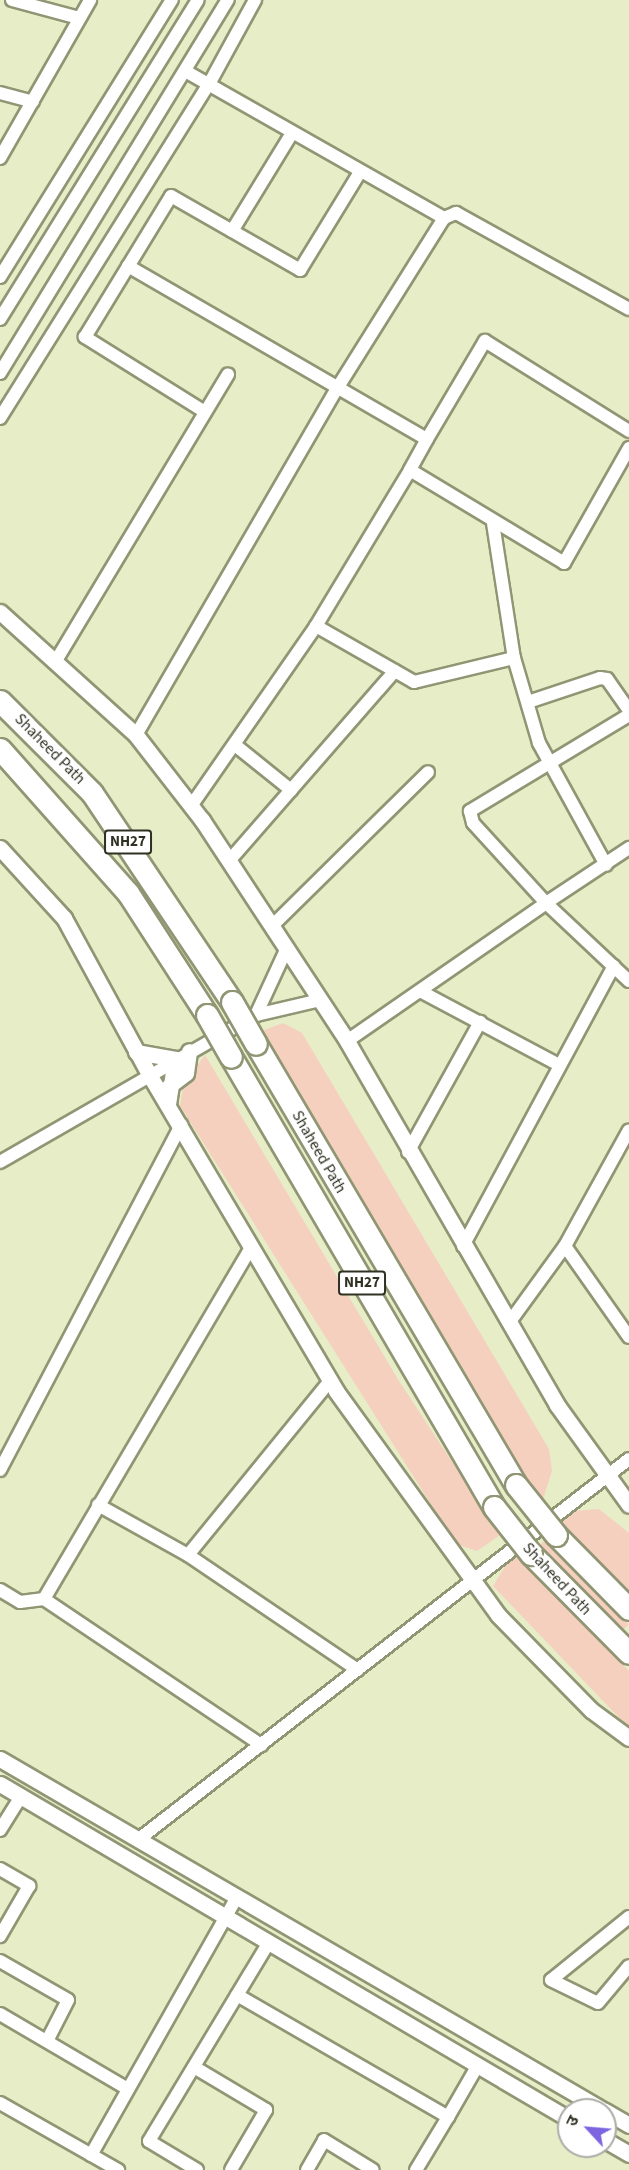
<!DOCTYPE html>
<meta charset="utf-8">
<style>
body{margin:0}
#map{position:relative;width:629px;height:2170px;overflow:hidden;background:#e6edc7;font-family:"Source Sans 3","Noto Sans Devanagari",sans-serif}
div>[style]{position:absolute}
.green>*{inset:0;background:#f5d0bf;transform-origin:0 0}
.roads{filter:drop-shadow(2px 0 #909674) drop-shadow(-2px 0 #909674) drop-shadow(0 2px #909674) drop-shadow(0 -2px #909674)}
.minor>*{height:12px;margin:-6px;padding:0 6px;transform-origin:6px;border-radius:6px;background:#fff}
.tertiary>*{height:15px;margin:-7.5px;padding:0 7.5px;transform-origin:7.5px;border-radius:7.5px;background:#fff}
.trunk>*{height:21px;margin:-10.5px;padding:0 10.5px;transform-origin:10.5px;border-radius:10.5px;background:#fff}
.bridges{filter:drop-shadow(2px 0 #909674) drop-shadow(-2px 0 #909674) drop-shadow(0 2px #909674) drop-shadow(0 -2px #909674)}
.trunk-bridge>*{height:21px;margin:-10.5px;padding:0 10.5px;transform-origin:10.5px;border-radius:10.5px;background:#fff}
span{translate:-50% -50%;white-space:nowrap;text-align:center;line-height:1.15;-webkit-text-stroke:6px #fff;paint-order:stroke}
.shield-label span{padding:2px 4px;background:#fff;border:2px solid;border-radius:4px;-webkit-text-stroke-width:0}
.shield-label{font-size:15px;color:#2f3123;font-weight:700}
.street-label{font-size:16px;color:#2f3123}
.north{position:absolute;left:557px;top:2098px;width:60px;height:60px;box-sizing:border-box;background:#fff;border:2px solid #acada7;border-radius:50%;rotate:296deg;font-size:16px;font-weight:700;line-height:24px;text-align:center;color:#2f3123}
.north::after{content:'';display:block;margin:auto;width:21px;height:27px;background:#7d65e0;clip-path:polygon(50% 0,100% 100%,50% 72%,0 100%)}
</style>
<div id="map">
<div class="green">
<i style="clip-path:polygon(283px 1023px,302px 1033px,549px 1449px,552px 1471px,543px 1499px,517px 1466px,256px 1033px)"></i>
<i style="clip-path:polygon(205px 1055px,399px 1381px,500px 1535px,477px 1551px,456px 1544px,180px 1106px,184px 1083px)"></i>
<i style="clip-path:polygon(599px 1509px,629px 1533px,629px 1599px,561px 1521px,574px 1511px)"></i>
<i style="left:546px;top:1539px;width:119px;height:11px;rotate:46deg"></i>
<i style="clip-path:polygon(514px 1552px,629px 1671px,629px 1728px,493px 1586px)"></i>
</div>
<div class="roads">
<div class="minor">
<i style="left:12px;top:0;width:69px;rotate:15deg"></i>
<i style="left:187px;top:72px;width:296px;rotate:29.6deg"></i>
<i style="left:0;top:93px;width:34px;rotate:15deg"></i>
<i style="left:0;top:158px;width:182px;rotate:-60.3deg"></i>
<i style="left:232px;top:231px;width:115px;rotate:-58.5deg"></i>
<i style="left:128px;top:266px;width:345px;rotate:30.1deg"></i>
<i style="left:427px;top:439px;width:114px;rotate:-59.4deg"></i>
<i style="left:485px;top:341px;width:170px;rotate:32deg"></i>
<i style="left:0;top:277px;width:326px;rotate:-58.2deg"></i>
<i style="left:0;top:319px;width:375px;rotate:-58.2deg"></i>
<i style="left:0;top:373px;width:437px;rotate:-58.6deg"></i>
<i style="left:205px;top:412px;width:142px;rotate:-148deg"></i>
<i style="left:85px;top:337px;width:165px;rotate:-58.6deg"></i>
<i style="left:171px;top:196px;width:149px;rotate:29.8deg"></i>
<i style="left:300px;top:270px;width:115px;rotate:-58.5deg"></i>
<i style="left:0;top:418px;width:394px;rotate:-58deg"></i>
<i style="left:209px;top:84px;width:96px;rotate:-61.3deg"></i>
<i style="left:427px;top:439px;width:35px;rotate:119deg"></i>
<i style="left:410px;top:470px;width:180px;rotate:31.1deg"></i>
<i style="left:564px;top:563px;width:132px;rotate:-60.5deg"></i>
<i style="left:493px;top:523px;width:137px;rotate:81.2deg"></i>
<i style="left:514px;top:658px;width:89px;rotate:73.6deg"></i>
<i style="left:539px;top:743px;width:139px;rotate:61.2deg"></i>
<i style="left:316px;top:626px;width:113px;rotate:29.7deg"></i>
<i style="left:414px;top:682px;width:103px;rotate:-13.5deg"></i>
<i style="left:57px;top:659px;width:332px;rotate:-59deg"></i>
<i style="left:528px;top:702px;width:76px;rotate:-18.4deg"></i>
<i style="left:600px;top:678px;width:7px;rotate:8deg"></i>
<i style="left:607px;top:679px;width:38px;rotate:55deg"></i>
<i style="left:629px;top:715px;width:186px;rotate:148.9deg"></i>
<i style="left:470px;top:811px;width:12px;rotate:76deg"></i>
<i style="left:473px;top:823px;width:108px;rotate:47.6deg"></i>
<i style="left:546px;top:903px;width:100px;rotate:-33.5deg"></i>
<i style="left:136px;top:735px;width:402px;rotate:-59.9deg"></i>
<i style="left:338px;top:387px;width:199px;rotate:-57.9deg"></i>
<i style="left:444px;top:218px;width:13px;rotate:-23deg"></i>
<i style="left:456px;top:213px;width:198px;rotate:29deg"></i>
<i style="left:235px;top:745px;width:72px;rotate:38.8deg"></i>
<i style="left:191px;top:806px;width:219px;rotate:-55.2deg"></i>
<i style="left:316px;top:626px;width:182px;rotate:-58.9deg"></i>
<i style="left:229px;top:861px;width:252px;rotate:-48.9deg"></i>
<i style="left:272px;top:926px;width:219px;rotate:-44.6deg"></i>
<i style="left:420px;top:991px;width:157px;rotate:28deg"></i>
<i style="left:256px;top:1015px;width:74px;rotate:-65.2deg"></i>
<i style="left:347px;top:1041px;width:242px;rotate:-34.7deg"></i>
<i style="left:546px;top:903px;width:114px;rotate:43.2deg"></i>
<i style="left:408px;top:1152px;width:149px;rotate:-61deg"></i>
<i style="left:0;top:1162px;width:295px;rotate:-29.9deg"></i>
<i style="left:256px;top:1015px;width:66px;rotate:-13.2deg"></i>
<i style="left:463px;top:1246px;width:318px;rotate:-61.7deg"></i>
<i style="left:565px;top:1246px;width:111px;rotate:54.9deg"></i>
<i style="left:509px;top:1323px;width:95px;rotate:-54deg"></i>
<i style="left:565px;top:1246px;width:132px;rotate:-61.1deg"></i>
<i style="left:0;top:1470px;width:390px;rotate:-62.3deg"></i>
<i style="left:98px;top:1505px;width:103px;rotate:29.1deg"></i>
<i style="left:188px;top:1555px;width:205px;rotate:34.1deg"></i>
<i style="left:188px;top:1555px;width:225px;rotate:-50.8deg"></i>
<i style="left:0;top:1590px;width:23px;rotate:31deg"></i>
<i style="left:20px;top:1602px;width:24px;rotate:-7deg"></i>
<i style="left:44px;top:1599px;width:262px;rotate:33.9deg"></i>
<i style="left:44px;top:1599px;width:408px;rotate:-59.5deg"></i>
<i style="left:0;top:1830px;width:40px;rotate:-58deg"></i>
<i style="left:139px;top:1839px;width:620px;rotate:-37.79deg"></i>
<i style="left:0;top:1869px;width:34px;rotate:30deg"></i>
<i style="left:29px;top:1886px;width:58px;rotate:120.1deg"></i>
<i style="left:629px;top:1917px;width:100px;rotate:141.1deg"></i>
<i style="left:551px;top:1980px;width:52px;rotate:26.1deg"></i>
<i style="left:598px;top:2003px;width:48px;rotate:-50deg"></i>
<i style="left:0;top:1961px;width:78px;rotate:29.8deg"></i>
<i style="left:68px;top:2000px;width:46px;rotate:117.1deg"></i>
<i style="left:237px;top:1995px;width:244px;rotate:30deg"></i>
<i style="left:448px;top:2117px;width:62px;rotate:121.1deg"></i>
<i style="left:0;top:2014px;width:148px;rotate:30.4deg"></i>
<i style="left:194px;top:2067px;width:84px;rotate:30.8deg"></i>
<i style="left:266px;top:2110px;width:69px;rotate:120.3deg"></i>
<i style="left:0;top:2103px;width:136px;rotate:29.6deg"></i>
<i style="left:448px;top:2117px;width:60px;rotate:-60deg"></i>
<i style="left:91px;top:2155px;width:296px;rotate:-60.5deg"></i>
<i style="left:197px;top:2170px;width:56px;rotate:-148.9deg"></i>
<i style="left:149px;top:2141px;width:232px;rotate:-58.9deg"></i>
<i style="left:307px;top:2170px;width:34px;rotate:-60deg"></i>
<i style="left:324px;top:2140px;width:57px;rotate:31.5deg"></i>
</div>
<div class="tertiary">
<i style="left:0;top:612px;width:183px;rotate:42.1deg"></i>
<i style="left:136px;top:735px;width:108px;rotate:52.2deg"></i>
<i style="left:202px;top:820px;width:264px;rotate:56.7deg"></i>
<i style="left:347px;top:1041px;width:420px;rotate:60deg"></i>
<i style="left:557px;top:1405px;width:123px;rotate:54.2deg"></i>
<i style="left:0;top:848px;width:95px;rotate:47.6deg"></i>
<i style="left:64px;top:918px;width:180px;rotate:61.4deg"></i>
<i style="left:150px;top:1076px;width:366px;rotate:59.4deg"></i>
<i style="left:336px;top:1391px;width:276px;rotate:54.1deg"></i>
<i style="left:498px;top:1615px;width:133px;rotate:45.6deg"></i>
<i style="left:591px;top:1710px;width:47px;rotate:36.4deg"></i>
<i style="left:136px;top:1052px;width:40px;rotate:10deg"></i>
<i style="left:175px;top:1059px;width:46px;rotate:98.8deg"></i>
<i style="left:169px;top:1086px;width:21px;rotate:-37deg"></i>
<i style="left:186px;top:1073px;width:22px;rotate:-82deg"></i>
<i style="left:0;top:1759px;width:698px;rotate:30.2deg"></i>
<i style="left:0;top:1784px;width:660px;rotate:30.49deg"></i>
<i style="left:605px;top:2111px;width:28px;rotate:30deg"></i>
<i style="left:605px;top:2140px;width:28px;rotate:30deg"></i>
</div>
<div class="trunk">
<i style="left:0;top:701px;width:130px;rotate:45deg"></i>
<i style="left:92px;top:793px;width:252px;rotate:56.2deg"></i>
<i style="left:0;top:749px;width:193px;rotate:48.4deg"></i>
<i style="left:128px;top:893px;width:145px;rotate:57.1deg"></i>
<i style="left:256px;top:1044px;width:512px;rotate:59.48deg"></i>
<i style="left:231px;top:1057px;width:521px;rotate:59.7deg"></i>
<i style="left:556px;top:1535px;width:104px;rotate:45.4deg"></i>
<i style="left:531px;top:1554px;width:139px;rotate:45.3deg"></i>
</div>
</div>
<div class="bridges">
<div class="trunk-bridge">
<i style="left:232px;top:1002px;width:48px;rotate:60.3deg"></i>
<i style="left:207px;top:1015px;width:48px;rotate:60.3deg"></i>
<i style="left:516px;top:1485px;width:64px;rotate:51.3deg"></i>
<i style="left:494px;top:1507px;width:60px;rotate:51.8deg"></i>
</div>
</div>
<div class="shield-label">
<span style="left:128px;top:842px">NH27</span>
<span style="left:362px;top:1283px">NH27</span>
</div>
<div class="street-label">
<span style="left:50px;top:749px;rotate:45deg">Shaheed Path</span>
<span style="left:319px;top:1152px;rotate:60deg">Shaheed Path</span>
<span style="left:557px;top:1579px;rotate:47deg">Shaheed Path</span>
</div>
<div class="north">उ</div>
</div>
